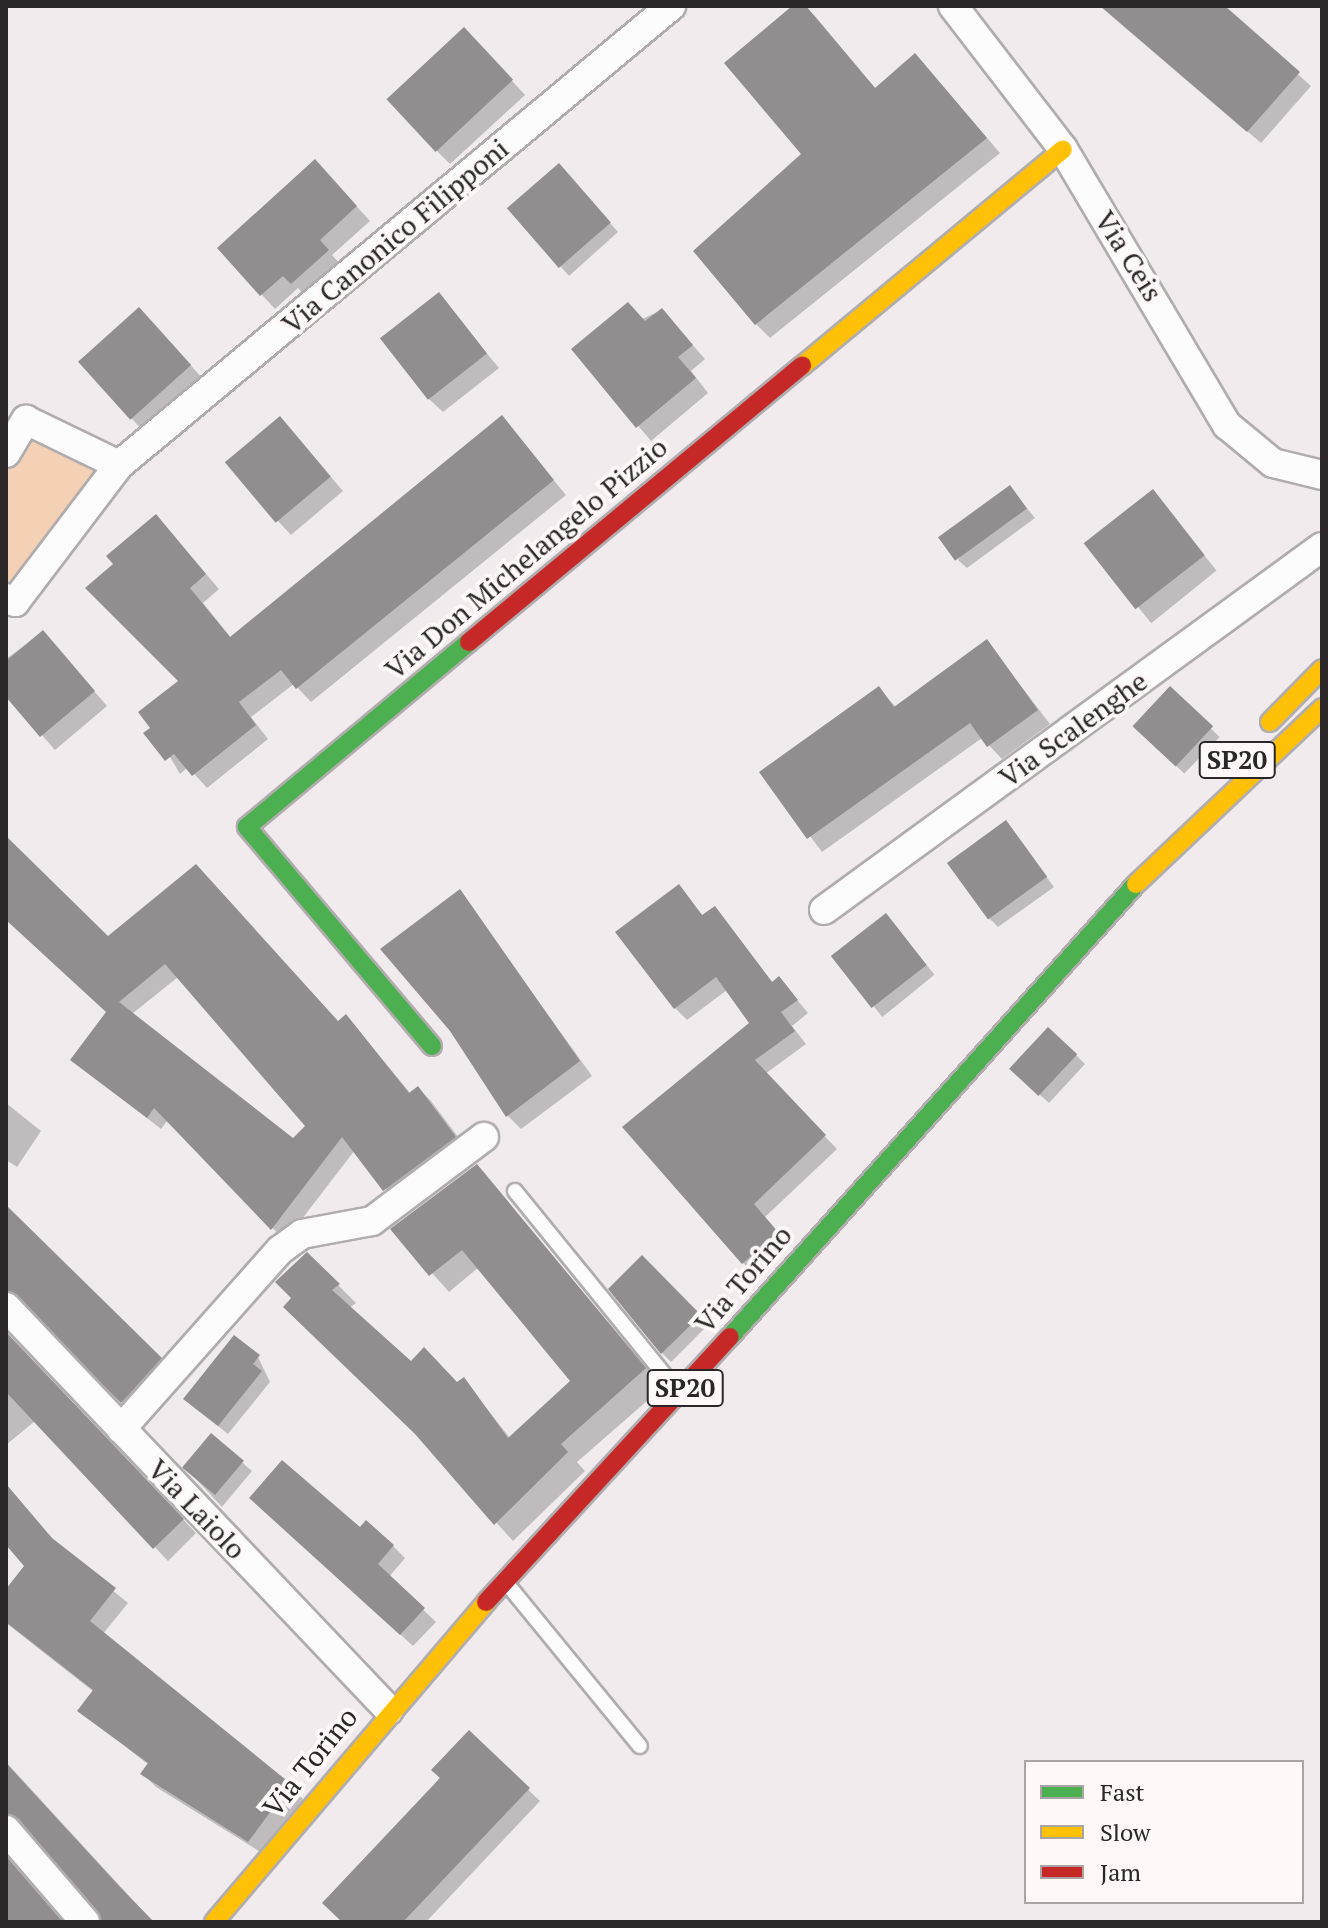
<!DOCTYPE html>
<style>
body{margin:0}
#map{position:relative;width:1328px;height:1928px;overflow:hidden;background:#f1ebed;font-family:"PT Serif",serif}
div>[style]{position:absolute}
.green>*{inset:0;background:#f4d1b5}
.shadow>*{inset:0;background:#0003;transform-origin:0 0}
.building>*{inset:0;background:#928e90;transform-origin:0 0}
.roads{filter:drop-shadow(2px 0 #b1adae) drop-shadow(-2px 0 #b1adae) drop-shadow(0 2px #b1adae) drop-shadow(0 -2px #b1adae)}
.lane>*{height:14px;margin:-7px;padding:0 7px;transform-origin:7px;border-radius:7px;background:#fdfcfc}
.street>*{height:28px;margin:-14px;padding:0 14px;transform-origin:14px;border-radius:14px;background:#fdfcfc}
.fast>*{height:18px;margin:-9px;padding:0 9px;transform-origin:9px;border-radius:9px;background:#4caf50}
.slow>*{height:18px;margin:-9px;padding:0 9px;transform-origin:9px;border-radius:9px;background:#ffc107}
.jam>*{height:18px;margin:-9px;padding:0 9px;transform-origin:9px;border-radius:9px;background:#c62828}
span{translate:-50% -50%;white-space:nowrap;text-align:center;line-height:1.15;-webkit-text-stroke:8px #fef8f9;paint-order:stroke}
.shield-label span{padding:2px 6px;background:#fef8f9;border:2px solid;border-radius:6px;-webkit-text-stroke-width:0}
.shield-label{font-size:26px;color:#2b2728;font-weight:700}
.street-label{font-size:28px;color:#2b2728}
.frame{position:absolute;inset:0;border:8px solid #2b2728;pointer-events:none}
.legend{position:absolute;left:1024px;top:1760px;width:280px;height:144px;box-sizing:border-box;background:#fef8f9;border:2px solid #aaa4a5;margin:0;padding:10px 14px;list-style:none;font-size:24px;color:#2b2728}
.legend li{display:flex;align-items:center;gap:16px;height:40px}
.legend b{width:40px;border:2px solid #aaa4a5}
</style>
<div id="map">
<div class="green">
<i style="clip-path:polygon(26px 420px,119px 465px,6px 598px,6px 453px)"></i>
</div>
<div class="shadow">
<i style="clip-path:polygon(795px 6px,814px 15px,876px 89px,929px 70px,1000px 153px,770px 338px,756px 324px,804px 154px)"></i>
<i style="clip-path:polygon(1101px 6px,1222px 6px,1311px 86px,1261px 143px)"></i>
<i style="clip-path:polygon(478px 44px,525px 95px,450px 164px,436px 150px)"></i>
<i style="clip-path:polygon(328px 175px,370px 221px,332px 255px,341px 265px,306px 297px,298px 288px,275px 309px,219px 248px)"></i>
<i style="clip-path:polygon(568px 175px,618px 232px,569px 276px,510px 209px)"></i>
<i style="clip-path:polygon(438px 295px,499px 368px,443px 412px,429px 399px)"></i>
<i style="clip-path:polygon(662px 310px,705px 359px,691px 371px,708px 393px,651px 441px,574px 350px)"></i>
<i style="clip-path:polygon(153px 324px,204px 380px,145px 433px,80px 362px)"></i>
<i style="clip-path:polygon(280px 418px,343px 491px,291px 535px,278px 521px)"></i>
<i style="clip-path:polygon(502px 418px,566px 495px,311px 702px,294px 684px,251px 717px,268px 739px,207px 788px,188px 767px,180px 774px,153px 728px,181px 681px,169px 531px,219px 589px,203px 603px,232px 639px)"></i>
<i style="clip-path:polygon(1010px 488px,1035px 518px,967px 568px,958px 560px)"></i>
<i style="left:1153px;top:492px;width:101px;height:84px;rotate:51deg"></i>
<i style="clip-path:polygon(43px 632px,107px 706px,55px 750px,6px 694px,6px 659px)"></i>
<i style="clip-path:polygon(987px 642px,1050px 724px,1002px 759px,982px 738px,822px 852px,762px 772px,879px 689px,897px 708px)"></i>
<i style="left:1170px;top:689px;width:69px;height:51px;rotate:44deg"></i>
<i style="clip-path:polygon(1006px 823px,1054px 887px,998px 927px,989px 918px)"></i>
<i style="clip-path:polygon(evenodd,6px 838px,108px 938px,358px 1030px,411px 1094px,418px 1088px,431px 1101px,468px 1150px,397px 1203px,355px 1150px,285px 1241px,168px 1120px,161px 1129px,73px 1060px,108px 1012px,6px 916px,6px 838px,178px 977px,307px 1126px,294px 1141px,132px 1014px,178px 977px)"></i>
<i style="clip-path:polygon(678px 886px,704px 917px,715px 908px,773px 983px,779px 978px,808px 1013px,792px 1026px,806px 1044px,765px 1074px,837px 1149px,765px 1217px,789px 1246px,756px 1275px,743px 1263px,752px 1023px,727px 990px,687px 1020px,675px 1008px)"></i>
<i style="clip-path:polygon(460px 892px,592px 1076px,521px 1129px,507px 1115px)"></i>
<i style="left:886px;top:915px;width:77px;height:67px;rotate:51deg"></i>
<i style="clip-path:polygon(1076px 1055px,1085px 1064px,1049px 1103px,1021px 1078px)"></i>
<i style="clip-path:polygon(6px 1103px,41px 1131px,17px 1167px,6px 1160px)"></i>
<i style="clip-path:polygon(476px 1166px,663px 1387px,577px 1462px,585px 1471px,513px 1541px,293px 1298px,307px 1254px,356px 1303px,349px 1308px,411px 1364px,458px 1384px,464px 1380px,510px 1438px,573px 1381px,479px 1267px,449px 1292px,393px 1229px)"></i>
<i style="clip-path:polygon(10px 1212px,174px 1372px,135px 1415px,32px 1307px,6px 1312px)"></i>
<i style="clip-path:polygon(642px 1258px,708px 1325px,671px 1362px,662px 1353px)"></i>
<i style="clip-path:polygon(6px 1333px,196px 1533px,168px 1561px,35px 1421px,6px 1445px)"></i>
<i style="clip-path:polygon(258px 1357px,270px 1382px,228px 1434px,195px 1408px)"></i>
<i style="clip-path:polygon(211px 1436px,252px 1471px,222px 1507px,185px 1467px)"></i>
<i style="clip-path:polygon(6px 1484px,57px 1545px,128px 1603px,103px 1634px,303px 1799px,262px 1853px,156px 1787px,143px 1774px,149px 1765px,80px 1711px,94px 1692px,6px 1623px,6px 1592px,26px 1565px,6px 1542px)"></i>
<i style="clip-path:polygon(264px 1510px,360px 1530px,393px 1546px,405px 1558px,389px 1577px,436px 1622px,413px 1646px)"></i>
<i style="clip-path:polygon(469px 1733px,540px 1801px,426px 1922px,344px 1922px)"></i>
<i style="clip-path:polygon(6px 1762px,153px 1922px,99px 1922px,100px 1910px,32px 1831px,18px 1826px,6px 1835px)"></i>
</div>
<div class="building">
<i style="clip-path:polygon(792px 6px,806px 6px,875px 88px,915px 53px,987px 138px,755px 325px,693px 251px,801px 154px,724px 63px)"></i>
<i style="clip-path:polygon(1100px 6px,1225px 6px,1300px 72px,1247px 132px)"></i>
<i style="left:464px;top:27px;width:72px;height:106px;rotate:47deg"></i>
<i style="clip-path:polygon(315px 159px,357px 206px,320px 240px,329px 250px,291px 284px,283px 276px,260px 296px,217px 248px)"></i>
<i style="left:559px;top:163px;width:79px;height:69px;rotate:49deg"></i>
<i style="left:439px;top:292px;width:78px;height:75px;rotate:52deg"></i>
<i style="clip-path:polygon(628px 302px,645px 321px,662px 308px,693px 345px,678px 357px,696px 378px,636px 428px,571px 349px)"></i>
<i style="left:139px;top:307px;width:78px;height:82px;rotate:48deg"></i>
<i style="clip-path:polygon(502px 415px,554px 480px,296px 689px,281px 670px,239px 702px,256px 725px,192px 776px,174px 754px,165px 761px,143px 733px,150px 728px,138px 712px,178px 681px,85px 588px,113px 564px,106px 556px,156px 514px,206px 574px,190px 588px,230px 637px)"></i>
<i style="left:280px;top:416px;width:79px;height:72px;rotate:50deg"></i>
<i style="left:1010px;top:485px;width:29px;height:89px;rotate:54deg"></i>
<i style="left:1153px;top:489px;width:84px;height:88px;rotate:52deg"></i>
<i style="clip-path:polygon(43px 630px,95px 691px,40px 737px,6px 697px,6px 661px)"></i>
<i style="clip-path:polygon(987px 639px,1038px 710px,987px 747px,970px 723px,807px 839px,759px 772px,879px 686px,894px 707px)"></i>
<i style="left:1170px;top:686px;width:59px;height:55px;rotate:43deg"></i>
<i style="left:1006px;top:820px;width:70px;height:73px;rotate:54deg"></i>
<i style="clip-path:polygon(evenodd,6px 836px,108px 936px,196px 864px,338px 1021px,346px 1014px,409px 1093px,418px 1086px,456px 1137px,383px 1191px,342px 1137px,271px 1230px,154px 1108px,147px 1118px,70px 1060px,106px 1012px,6px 920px,6px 836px,165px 964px,305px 1126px,293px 1138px,119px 1002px,165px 964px)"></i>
<i style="clip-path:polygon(679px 884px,702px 915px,715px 906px,772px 982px,779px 976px,798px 1000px,781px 1012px,795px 1031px,755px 1060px,826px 1135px,754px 1204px,778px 1232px,742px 1264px,622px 1127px,749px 1023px,716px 977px,674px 1009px,615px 932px)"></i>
<i style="clip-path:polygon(460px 889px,580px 1061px,506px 1117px,450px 1031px,380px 949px)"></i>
<i style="left:886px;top:913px;width:66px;height:70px;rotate:52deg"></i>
<i style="left:1048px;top:1027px;width:40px;height:57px;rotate:43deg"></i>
<i style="clip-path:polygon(477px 1164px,646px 1368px,561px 1444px,568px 1452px,494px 1525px,415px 1434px,283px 1307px,291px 1298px,275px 1282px,307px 1252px,340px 1284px,332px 1290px,411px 1361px,424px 1347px,457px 1382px,464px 1377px,508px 1438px,570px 1381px,462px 1250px,429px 1276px,390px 1229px)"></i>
<i style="clip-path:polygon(6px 1205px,162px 1358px,121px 1403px,6px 1290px)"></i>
<i style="clip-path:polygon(642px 1255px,701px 1315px,661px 1354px,608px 1289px)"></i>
<i style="clip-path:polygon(6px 1332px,184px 1519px,153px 1549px,6px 1392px)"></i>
<i style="clip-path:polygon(234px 1335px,260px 1355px,253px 1364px,262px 1371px,218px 1426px,183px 1399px)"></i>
<i style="left:211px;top:1433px;width:43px;height:45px;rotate:40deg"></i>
<i style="clip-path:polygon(282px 1460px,360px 1527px,366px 1520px,394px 1545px,378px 1564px,425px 1608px,400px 1635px,249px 1498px)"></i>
<i style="clip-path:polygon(6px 1484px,52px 1538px,116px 1588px,90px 1621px,291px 1784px,248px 1842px,140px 1774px,148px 1763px,77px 1711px,93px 1690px,6px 1622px,6px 1589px,24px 1566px,6px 1545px)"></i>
<i style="clip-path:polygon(469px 1730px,530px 1788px,403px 1922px,342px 1922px,322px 1903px,440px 1778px,431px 1770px)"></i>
<i style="clip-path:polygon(6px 1763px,120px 1887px,154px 1922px,102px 1922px,19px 1819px,6px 1813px)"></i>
<i style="clip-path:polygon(6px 1856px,63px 1922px,6px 1922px)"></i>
</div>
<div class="roads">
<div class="lane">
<i style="left:515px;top:1191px;width:257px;rotate:50.9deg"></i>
<i style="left:508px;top:1585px;width:208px;rotate:50.7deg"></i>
</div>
<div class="street">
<i style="left:953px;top:6px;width:180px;rotate:52.4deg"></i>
<i style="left:1063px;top:149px;width:321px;rotate:59.3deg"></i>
<i style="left:1227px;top:425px;width:60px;rotate:39.6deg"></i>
<i style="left:1273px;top:463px;width:50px;rotate:13.8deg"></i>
<i style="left:6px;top:453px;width:39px;rotate:-59deg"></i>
<i style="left:26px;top:420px;width:103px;rotate:25.8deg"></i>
<i style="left:6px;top:598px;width:10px;rotate:24deg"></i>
<i style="left:15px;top:602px;width:172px;rotate:-52.8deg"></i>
<i style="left:119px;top:465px;width:718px;rotate:-39.74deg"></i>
<i style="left:824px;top:910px;width:616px;rotate:-36.09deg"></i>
<i style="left:6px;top:1307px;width:556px;rotate:46.46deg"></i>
<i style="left:121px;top:1429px;width:239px;rotate:-48.4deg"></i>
<i style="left:280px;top:1250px;width:27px;rotate:-36deg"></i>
<i style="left:302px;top:1234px;width:71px;rotate:-10.5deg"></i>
<i style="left:372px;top:1221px;width:140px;rotate:-36.9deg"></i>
<i style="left:6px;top:1830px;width:121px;rotate:49.3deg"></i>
</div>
<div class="fast">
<i style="left:432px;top:1046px;width:287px;rotate:-130.2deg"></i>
<i style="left:247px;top:827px;width:289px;rotate:-39.8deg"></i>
<i style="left:730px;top:1337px;width:608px;rotate:-48.13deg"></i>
</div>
<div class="slow">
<i style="left:802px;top:366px;width:339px;rotate:-39.7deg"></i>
<i style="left:1270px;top:722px;width:74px;rotate:-45.5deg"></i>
<i style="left:1136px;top:884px;width:256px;rotate:-43.4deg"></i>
<i style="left:214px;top:1922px;width:420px;rotate:-49.6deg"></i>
</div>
<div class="jam">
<i style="left:469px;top:642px;width:433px;rotate:-39.7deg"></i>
<i style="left:486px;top:1602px;width:360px;rotate:-47.4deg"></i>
</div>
</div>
<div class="shield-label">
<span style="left:1237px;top:760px">SP20</span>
<span style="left:685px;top:1388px">SP20</span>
</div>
<div class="street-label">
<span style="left:395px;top:236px;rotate:-40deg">Via Canonico Filipponi</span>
<span style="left:1129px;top:256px;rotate:58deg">Via Ceis</span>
<span style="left:526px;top:558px;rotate:-40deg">Via Don Michelangelo Pizzio</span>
<span style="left:1073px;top:729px;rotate:-36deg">Via Scalenghe</span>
<span style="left:743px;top:1279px;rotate:-49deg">Via Torino</span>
<span style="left:197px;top:1509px;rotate:46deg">Via Laiolo</span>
<span style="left:310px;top:1762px;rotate:-51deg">Via Torino</span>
</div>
<div class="frame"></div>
<ul class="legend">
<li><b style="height:10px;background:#4caf50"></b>Fast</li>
<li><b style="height:10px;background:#ffc107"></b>Slow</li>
<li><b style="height:10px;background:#c62828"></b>Jam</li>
</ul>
</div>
